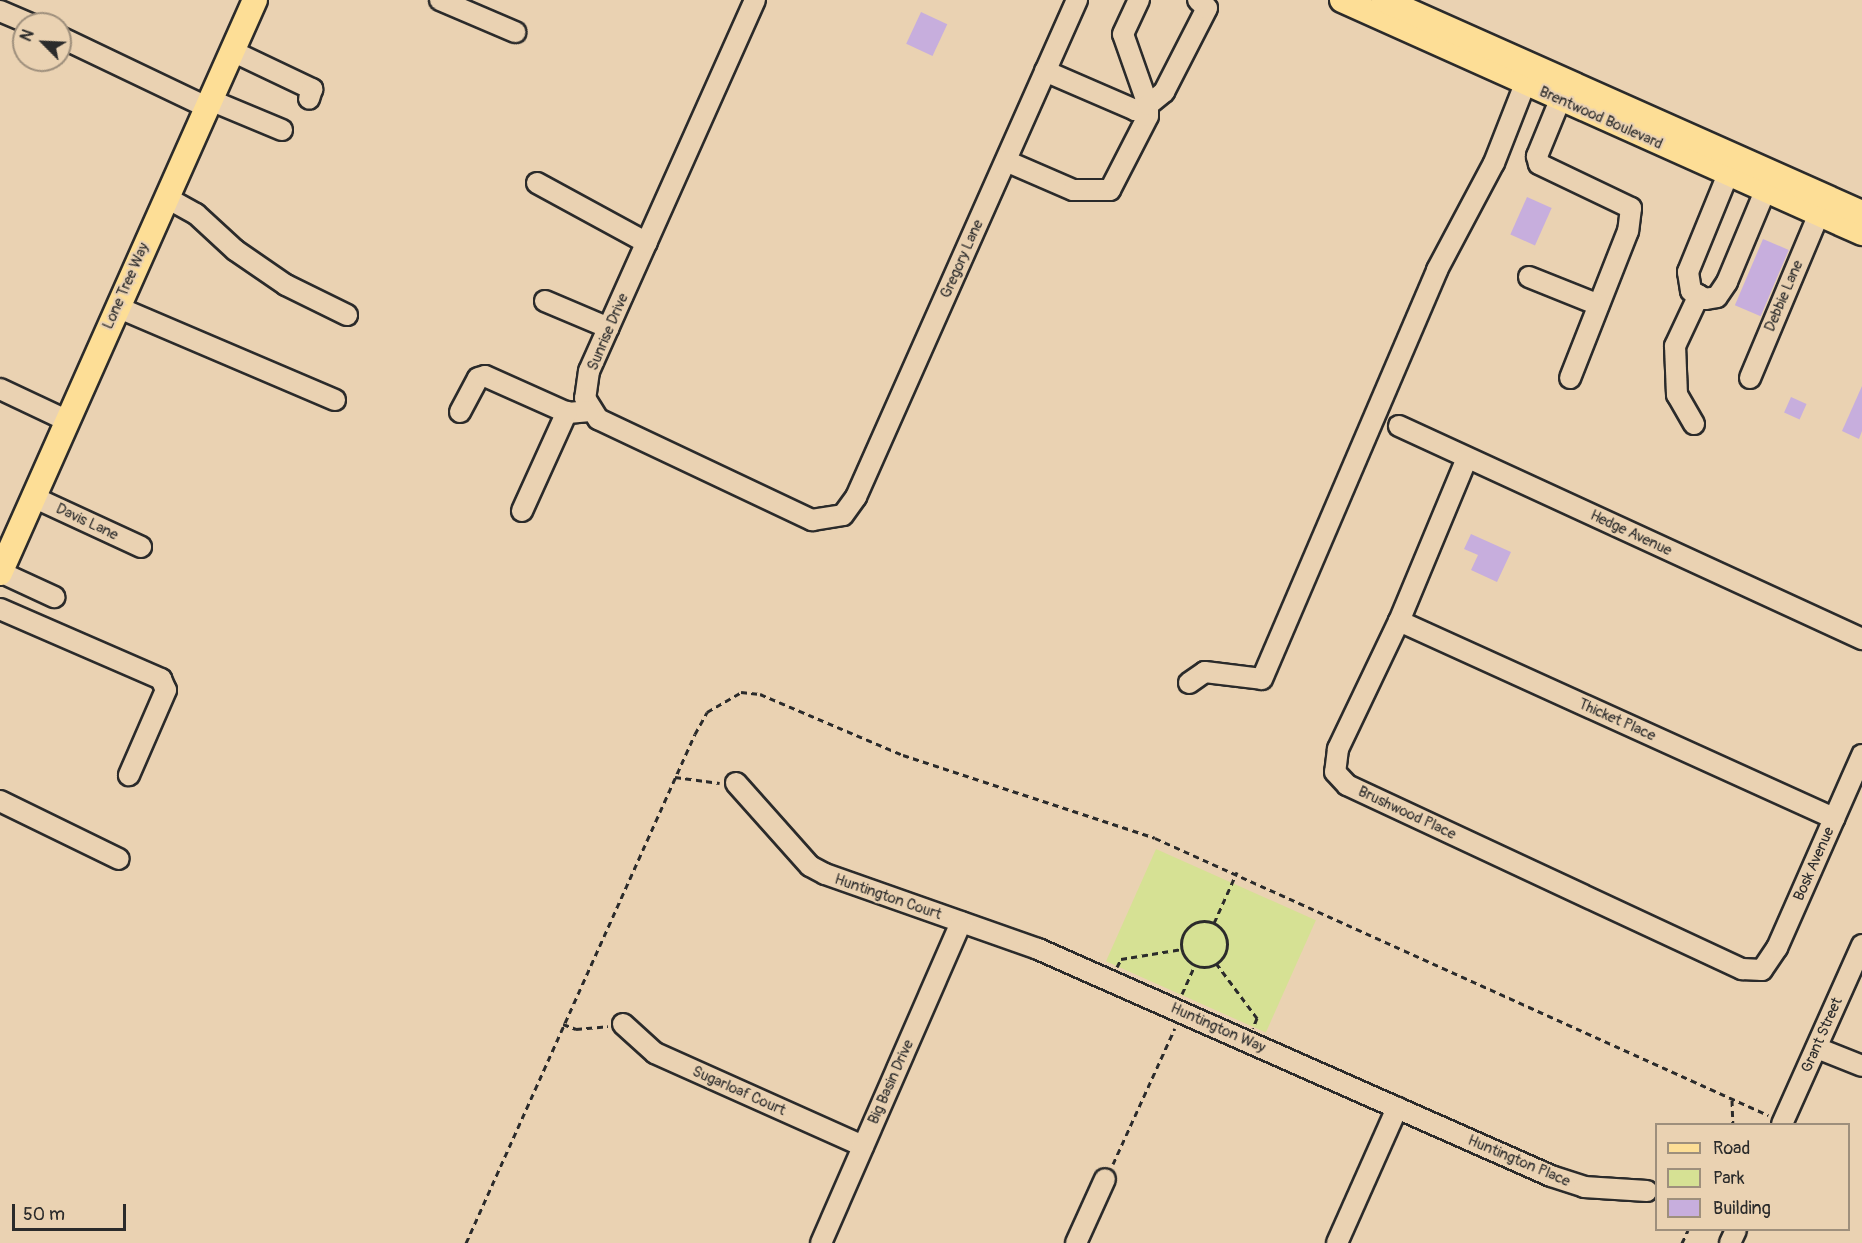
<!DOCTYPE html>
<style>
body{margin:0}
#map{position:relative;width:1862px;height:1243px;overflow:hidden;background:#ead2b2;font-family:Pangolin,sans-serif}
div>[style]{position:absolute}
.green>*{inset:0;background:#d6e194;transform-origin:0 0}
.building>*{inset:0;background:#c7aedd;transform-origin:0 0}
.path>*{height:3px;margin-top:-1.5px;transform-origin:0;background:repeating-linear-gradient(90deg,#2b2b2b 0 6px,transparent 0 10.5px)}
.path>.ring{margin:-1.5px;padding:0;box-sizing:content-box;background:none;border:3px solid #2b2b2b;border-radius:50%}
.roads{filter:drop-shadow(2px 0 #2b2b2b) drop-shadow(-2px 0 #2b2b2b) drop-shadow(0 2px #2b2b2b) drop-shadow(0 -2px #2b2b2b)}
.minor>*{height:20px;margin:-10px;padding:0 10px;transform-origin:10px;border-radius:10px;background:#ead2b2}
.major>*{height:24px;margin:-12px;padding:0 12px;transform-origin:12px;border-radius:12px;background:#fdde96}
span{translate:-50% -50%;white-space:nowrap;text-align:center;line-height:1.15;-webkit-text-stroke:4.5px #ead2b2;paint-order:stroke}
.street-label{font-size:15px;color:#2b2b2b}
.legend{position:absolute;left:1655px;top:1123px;width:195px;height:108px;box-sizing:border-box;background:#ead2b2;border:2px solid #9e8f7c;margin:0;padding:8px 10px;list-style:none;font-size:18px;color:#2b2b2b}
.legend li{display:flex;align-items:center;gap:12px;height:30px}
.legend b{width:30px;border:2px solid #9e8f7c}
.north{position:absolute;left:12px;top:12px;width:60px;height:60px;box-sizing:border-box;background:#ead2b2;border:2px solid #9e8f7c;border-radius:50%;rotate:294deg;font-size:16px;font-weight:700;line-height:24px;text-align:center;color:#2b2b2b}
.north::after{content:'';display:block;margin:auto;width:21px;height:27px;background:#2b2b2b;clip-path:polygon(50% 0,100% 100%,50% 72%,0 100%)}
.scale{position:absolute;left:12px;top:1204px;width:114px;height:27px;box-sizing:border-box;border:3px solid #2b2b2b;border-top:0;padding-left:8px;font-size:18px;line-height:21px;white-space:nowrap;color:#2b2b2b;-webkit-text-stroke:4px #ead2b2;paint-order:stroke}
</style>
<div id="map">
<div class="green">
<i style="left:1156px;top:849px;width:175px;height:123px;rotate:24deg"></i>
</div>
<div class="building">
<i style="left:921px;top:12px;width:29px;height:35px;rotate:25deg"></i>
<i style="left:1527px;top:197px;width:27px;height:41px;rotate:24deg"></i>
<i style="left:1763px;top:239px;width:28px;height:72px;rotate:23deg"></i>
<i style="clip-path:polygon(1862px 386px,1862px 431px,1859px 439px,1842px 431px)"></i>
<i style="left:1791px;top:397px;width:17px;height:17px;rotate:24deg"></i>
<i style="clip-path:polygon(1471px 534px,1511px 552px,1497px 582px,1471px 570px,1478px 555px,1464px 549px)"></i>
</div>
<div class="path">
<i style="left:675px;top:777px;width:45px;rotate:7.6deg"></i>
<i class="ring" style="left:1181px;top:921px;width:43px;height:43px"></i>
<i style="left:1214px;top:923px;width:56px;rotate:-65.7deg"></i>
<i style="left:1216px;top:963px;width:69px;rotate:53.3deg"></i>
<i style="left:1257px;top:1018px;width:11px;rotate:112deg"></i>
<i style="left:1117px;top:967px;width:9px;rotate:-63deg"></i>
<i style="left:1121px;top:959px;width:62px;rotate:-9.3deg"></i>
<i style="left:1182px;top:994px;width:32px;rotate:-66deg"></i>
<i style="left:563px;top:1024px;width:14px;rotate:21deg"></i>
<i style="left:576px;top:1029px;width:32px;rotate:-5deg"></i>
<i style="left:1732px;top:1100px;width:24px;rotate:88deg"></i>
<i style="left:1113px;top:1164px;width:149px;rotate:-65.5deg"></i>
<i style="left:466px;top:1243px;width:558px;rotate:-65.78deg"></i>
<i style="left:695px;top:734px;width:25px;rotate:-61deg"></i>
<i style="left:707px;top:712px;width:39px;rotate:-30deg"></i>
<i style="left:741px;top:692px;width:19px;rotate:6deg"></i>
<i style="left:760px;top:694px;width:155px;rotate:23.1deg"></i>
<i style="left:903px;top:755px;width:265px;rotate:18.2deg"></i>
<i style="left:1155px;top:838px;width:673px;rotate:24.32deg"></i>
<i style="left:1682px;top:1243px;width:14px;rotate:-65deg"></i>
</div>
<div class="roads">
<div class="minor">
<i style="left:440px;top:0;width:82px;rotate:23.1deg"></i>
<i style="left:755px;top:0;width:406px;rotate:114.1deg"></i>
<i style="left:589px;top:371px;width:27px;rotate:98deg"></i>
<i style="left:585px;top:398px;width:25px;rotate:58deg"></i>
<i style="left:598px;top:419px;width:237px;rotate:25.3deg"></i>
<i style="left:812px;top:520px;width:31px;rotate:-9deg"></i>
<i style="left:843px;top:515px;width:22px;rotate:-54deg"></i>
<i style="left:856px;top:497px;width:544px;rotate:-66.03deg"></i>
<i style="left:0;top:11px;width:33px;rotate:23deg"></i>
<i style="left:60px;top:37px;width:163px;rotate:25.5deg"></i>
<i style="left:232px;top:51px;width:89px;rotate:25.4deg"></i>
<i style="left:312px;top:89px;width:10px;rotate:107deg"></i>
<i style="left:1045px;top:71px;width:98px;rotate:23.4deg"></i>
<i style="left:1135px;top:110px;width:14px;rotate:-21deg"></i>
<i style="left:1148px;top:105px;width:75px;rotate:-109.4deg"></i>
<i style="left:1123px;top:34px;width:38px;rotate:-65deg"></i>
<i style="left:210px;top:100px;width:78px;rotate:22.6deg"></i>
<i style="left:1560px;top:100px;width:61px;rotate:112.3deg"></i>
<i style="left:1537px;top:156px;width:8px;rotate:76deg"></i>
<i style="left:1539px;top:164px;width:102px;rotate:25.6deg"></i>
<i style="left:1631px;top:208px;width:23px;rotate:97deg"></i>
<i style="left:1628px;top:231px;width:158px;rotate:111.5deg"></i>
<i style="left:1006px;top:161px;width:73px;rotate:23.4deg"></i>
<i style="left:1073px;top:190px;width:37px"></i>
<i style="left:1110px;top:190px;width:83px;rotate:-62.8deg"></i>
<i style="left:1148px;top:116px;width:11px;rotate:-90deg"></i>
<i style="left:1148px;top:105px;width:21px;rotate:-39deg"></i>
<i style="left:1164px;top:92px;width:94px;rotate:-62.9deg"></i>
<i style="left:1207px;top:8px;width:12px;rotate:-138deg"></i>
<i style="left:1728px;top:174px;width:106px;rotate:112.2deg"></i>
<i style="left:1688px;top:272px;width:19px;rotate:81deg"></i>
<i style="left:1691px;top:291px;width:16px;rotate:30deg"></i>
<i style="left:1705px;top:299px;width:12px;rotate:-9deg"></i>
<i style="left:1717px;top:297px;width:18px;rotate:-56deg"></i>
<i style="left:1727px;top:282px;width:99px;rotate:-67.3deg"></i>
<i style="left:537px;top:183px;width:125px;rotate:28.6deg"></i>
<i style="left:167px;top:198px;width:33px;rotate:29deg"></i>
<i style="left:196px;top:214px;width:53px;rotate:42.7deg"></i>
<i style="left:235px;top:250px;width:62px;rotate:34.5deg"></i>
<i style="left:286px;top:285px;width:68px;rotate:26.2deg"></i>
<i style="left:1529px;top:277px;width:75px;rotate:21.8deg"></i>
<i style="left:545px;top:301px;width:69px;rotate:22.9deg"></i>
<i style="left:117px;top:307px;width:237px;rotate:23.1deg"></i>
<i style="left:1750px;top:378px;width:178px;rotate:-67.2deg"></i>
<i style="left:0;top:389px;width:73px;rotate:25.2deg"></i>
<i style="left:460px;top:412px;width:38px;rotate:-62deg"></i>
<i style="left:478px;top:378px;width:7px;rotate:-16deg"></i>
<i style="left:485px;top:376px;width:91px;rotate:24deg"></i>
<i style="left:568px;top:413px;width:22px;rotate:-5deg"></i>
<i style="left:1694px;top:424px;width:34px;rotate:-120deg"></i>
<i style="left:1677px;top:395px;width:49px;rotate:-92.3deg"></i>
<i style="left:1675px;top:346px;width:56px;rotate:-64.8deg"></i>
<i style="left:1399px;top:426px;width:510px;rotate:24.7deg"></i>
<i style="left:1467px;top:458px;width:177px;rotate:112.6deg"></i>
<i style="left:1399px;top:621px;width:142px;rotate:115.5deg"></i>
<i style="left:1338px;top:749px;width:23px;rotate:97deg"></i>
<i style="left:1335px;top:772px;width:18px;rotate:47deg"></i>
<i style="left:1347px;top:785px;width:436px;rotate:25deg"></i>
<i style="left:1742px;top:969px;width:20px;rotate:3deg"></i>
<i style="left:1762px;top:970px;width:27px;rotate:-56deg"></i>
<i style="left:1777px;top:948px;width:211px;rotate:-66.2deg"></i>
<i style="left:33px;top:497px;width:119px;rotate:24.8deg"></i>
<i style="left:522px;top:511px;width:109px;rotate:-65.6deg"></i>
<i style="left:0;top:572px;width:60px;rotate:24.8deg"></i>
<i style="left:0;top:609px;width:176px;rotate:23.5deg"></i>
<i style="left:161px;top:679px;width:12px;rotate:66deg"></i>
<i style="left:166px;top:690px;width:93px;rotate:113.5deg"></i>
<i style="left:1399px;top:621px;width:478px;rotate:24.4deg"></i>
<i style="left:1189px;top:683px;width:19px;rotate:-35deg"></i>
<i style="left:1205px;top:672px;width:57px;rotate:7deg"></i>
<i style="left:1262px;top:679px;width:445px;rotate:-66.8deg"></i>
<i style="left:1437px;top:270px;width:121px;rotate:-62deg"></i>
<i style="left:1494px;top:163px;width:85px;rotate:-68.6deg"></i>
<i style="left:736px;top:783px;width:111px;rotate:48.3deg"></i>
<i style="left:810px;top:866px;width:17px;rotate:28deg"></i>
<i style="left:825px;top:874px;width:226px;rotate:19.4deg"></i>
<i style="left:1038px;top:949px;width:561px;rotate:23.87deg"></i>
<i style="left:1551px;top:1176px;width:35px;rotate:18deg"></i>
<i style="left:1584px;top:1187px;width:63px;rotate:3.6deg"></i>
<i style="left:0;top:801px;width:132px;rotate:26deg"></i>
<i style="left:623px;top:1024px;width:43px;rotate:42.2deg"></i>
<i style="left:655px;top:1053px;width:228px;rotate:24.1deg"></i>
<i style="left:1817px;top:1048px;width:48px;rotate:21.8deg"></i>
<i style="left:1782px;top:1124px;width:196px;rotate:-65.9deg"></i>
<i style="left:821px;top:1243px;width:350px;rotate:-66.4deg"></i>
<i style="left:1076px;top:1243px;width:70px;rotate:-65.6deg"></i>
<i style="left:1337px;top:1243px;width:148px;rotate:-66deg"></i>
<i style="left:1730px;top:1243px;width:14px;rotate:-65deg"></i>
</div>
<div class="major">
<i style="left:1342px;top:0;width:570px;rotate:24.14deg"></i>
<i style="left:1384px;top:0;width:523px;rotate:24.02deg"></i>
<i style="left:0;top:573px;width:627px;rotate:-66.01deg"></i>
</div>
</div>
<div class="street-label">
<span style="left:1601px;top:118px;rotate:24deg">Brentwood Boulevard</span>
<span style="left:962px;top:259px;rotate:-66deg">Gregory Lane</span>
<span style="left:126px;top:286px;rotate:-66deg">Lone Tree Way</span>
<span style="left:1784px;top:296px;rotate:-67deg">Debbie Lane</span>
<span style="left:608px;top:332px;rotate:-67deg">Sunrise Drive</span>
<span style="left:87px;top:522px;rotate:25deg">Davis Lane</span>
<span style="left:1631px;top:533px;rotate:25deg">Hedge Avenue</span>
<span style="left:1617px;top:720px;rotate:24deg">Thicket Place</span>
<span style="left:1407px;top:813px;rotate:25deg">Brushwood Place</span>
<span style="left:1814px;top:864px;rotate:-66deg">Bosk Avenue</span>
<span style="left:888px;top:897px;rotate:19deg">Huntington Court</span>
<span style="left:1218px;top:1028px;rotate:24deg">Huntington Way</span>
<span style="left:1822px;top:1035px;rotate:-66deg">Grant Street</span>
<span style="left:891px;top:1082px;rotate:-66deg">Big Basin Drive</span>
<span style="left:739px;top:1091px;rotate:24deg">Sugarloaf Court</span>
<span style="left:1519px;top:1161px;rotate:23deg">Huntington Place</span>
</div>
<ul class="legend">
<li><b style="height:8px;background:#fdde96"></b>Road</li>
<li><b style="height:16px;background:#d6e194"></b>Park</li>
<li><b style="height:16px;background:#c7aedd"></b>Building</li>
</ul>
<div class="north">N</div>
<div class="scale">50 m</div>
</div>
